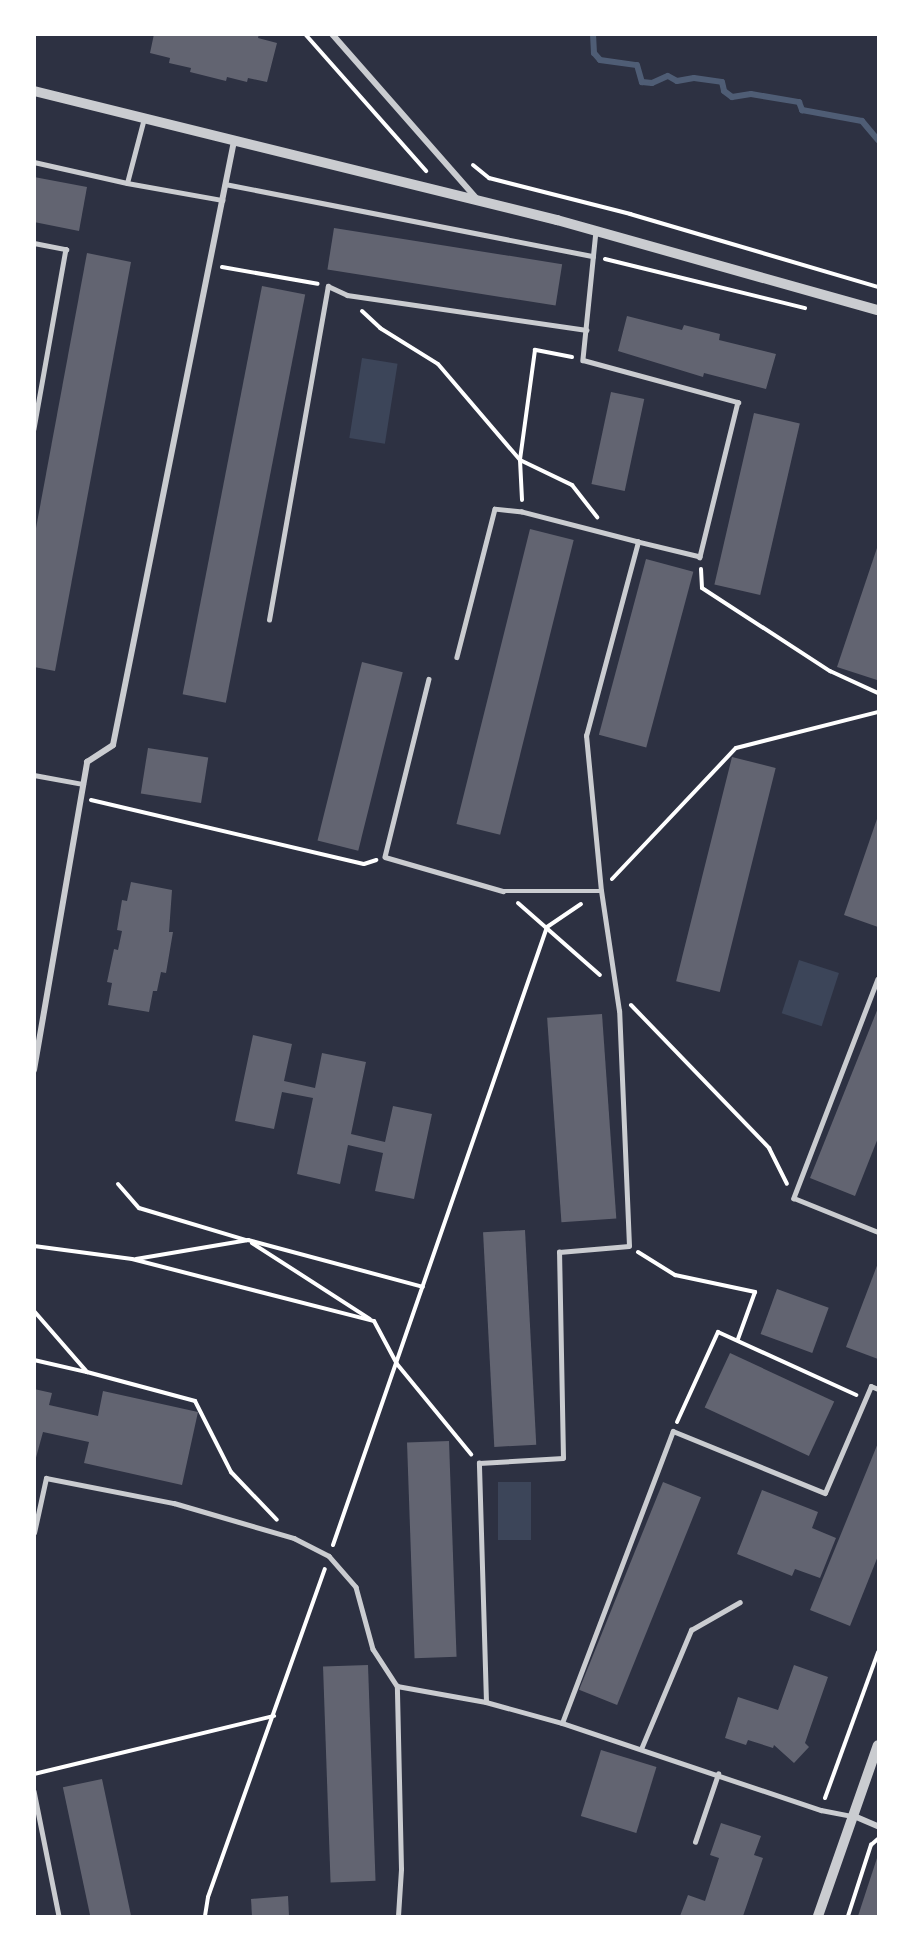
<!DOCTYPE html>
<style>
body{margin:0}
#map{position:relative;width:913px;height:1951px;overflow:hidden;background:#2d3142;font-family:Raleway,sans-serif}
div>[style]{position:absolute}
.green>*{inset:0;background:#3c4559;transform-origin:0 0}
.stream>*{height:6px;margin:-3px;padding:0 3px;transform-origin:3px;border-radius:3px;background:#4f5d75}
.building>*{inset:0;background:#626471;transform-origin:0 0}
.path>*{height:4px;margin:-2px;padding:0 2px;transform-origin:2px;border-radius:2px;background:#fff}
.service>*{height:4.5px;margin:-2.25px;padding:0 2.25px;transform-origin:2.25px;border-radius:2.25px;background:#caccd0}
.minor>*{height:6px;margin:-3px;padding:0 3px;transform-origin:3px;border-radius:3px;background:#caccd0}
.tertiary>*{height:10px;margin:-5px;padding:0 5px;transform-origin:5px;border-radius:5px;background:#caccd0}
span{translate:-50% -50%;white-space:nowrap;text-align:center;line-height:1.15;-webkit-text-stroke:5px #fff;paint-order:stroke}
.frame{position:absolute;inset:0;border:36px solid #fff;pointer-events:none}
</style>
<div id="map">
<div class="green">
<i style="left:362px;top:358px;width:36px;height:81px;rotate:9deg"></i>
<i style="left:799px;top:960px;width:42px;height:56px;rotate:18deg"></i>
<i style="left:498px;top:1482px;width:33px;height:58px"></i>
</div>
<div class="stream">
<i style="left:593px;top:34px;width:19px;rotate:87deg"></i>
<i style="left:594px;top:53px;width:9px;rotate:49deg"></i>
<i style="left:600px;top:60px;width:37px;rotate:8deg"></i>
<i style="left:637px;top:65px;width:18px;rotate:74deg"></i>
<i style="left:642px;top:82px;width:10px;rotate:6deg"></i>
<i style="left:652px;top:83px;width:17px;rotate:-24deg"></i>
<i style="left:668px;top:76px;width:10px;rotate:29deg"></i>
<i style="left:677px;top:81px;width:17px;rotate:-10deg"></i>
<i style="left:694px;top:78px;width:28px;rotate:8deg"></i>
<i style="left:722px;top:82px;width:9px;rotate:77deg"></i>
<i style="left:724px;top:91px;width:10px;rotate:37deg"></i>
<i style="left:732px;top:97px;width:19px;rotate:-9deg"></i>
<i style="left:751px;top:94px;width:49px;rotate:9.5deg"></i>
<i style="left:799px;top:102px;width:9px;rotate:69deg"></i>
<i style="left:802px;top:110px;width:61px;rotate:10.4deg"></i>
<i style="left:862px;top:121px;width:25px;rotate:50deg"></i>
</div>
<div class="building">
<i style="clip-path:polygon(154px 34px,259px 34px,258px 38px,277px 43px,267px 82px,248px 78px,247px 82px,227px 77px,226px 81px,190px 72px,191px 68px,169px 63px,170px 58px,150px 53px)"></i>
<i style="clip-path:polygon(34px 177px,87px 187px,79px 231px,34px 222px)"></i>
<i style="left:334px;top:228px;width:231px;height:42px;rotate:9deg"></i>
<i style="clip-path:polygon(87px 253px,131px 262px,55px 671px,34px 667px,34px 539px)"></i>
<i style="left:262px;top:286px;width:44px;height:416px;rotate:11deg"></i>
<i style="clip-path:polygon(627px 316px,682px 330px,684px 325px,720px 334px,719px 340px,776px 354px,766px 389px,704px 373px,703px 377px,618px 351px)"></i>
<i style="left:611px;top:392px;width:34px;height:94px;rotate:12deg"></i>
<i style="left:754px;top:413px;width:47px;height:176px;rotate:13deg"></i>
<i style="left:530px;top:529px;width:45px;height:304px;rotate:14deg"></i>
<i style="clip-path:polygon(878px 545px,878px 677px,877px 680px,837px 667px)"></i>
<i style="left:646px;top:559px;width:49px;height:182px;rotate:15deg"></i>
<i style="left:362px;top:662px;width:42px;height:184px;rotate:14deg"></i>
<i style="left:148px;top:748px;width:61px;height:46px;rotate:9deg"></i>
<i style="left:732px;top:757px;width:45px;height:231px;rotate:14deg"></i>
<i style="clip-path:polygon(878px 816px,878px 927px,844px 915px)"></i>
<i style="clip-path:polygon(131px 882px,172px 890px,169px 932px,173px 932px,166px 973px,161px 972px,157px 991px,153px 991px,149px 1012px,108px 1005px,112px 983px,107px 982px,114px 949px,118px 950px,122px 931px,117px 930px,122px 900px,127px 901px)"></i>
<i style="clip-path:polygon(878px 1008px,878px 1138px,855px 1196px,810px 1178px)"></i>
<i style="left:602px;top:1014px;width:205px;height:55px;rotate:86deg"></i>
<i style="clip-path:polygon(253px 1035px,292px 1044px,284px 1081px,315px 1088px,322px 1053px,366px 1062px,351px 1134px,385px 1142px,393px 1106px,432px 1114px,414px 1199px,375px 1191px,383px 1153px,348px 1145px,340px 1184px,297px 1174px,313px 1098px,282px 1092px,274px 1129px,235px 1121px)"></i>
<i style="left:525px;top:1230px;width:215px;height:42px;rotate:87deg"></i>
<i style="clip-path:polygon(878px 1263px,878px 1359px,846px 1347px)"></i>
<i style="left:777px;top:1289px;width:55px;height:48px;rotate:20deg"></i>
<i style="left:730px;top:1353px;width:115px;height:60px;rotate:25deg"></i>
<i style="clip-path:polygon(34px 1389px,52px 1393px,49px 1405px,98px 1416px,103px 1391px,198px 1412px,182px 1485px,84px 1463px,89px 1442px,43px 1432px,34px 1465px)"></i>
<i style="left:449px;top:1441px;width:216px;height:42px;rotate:88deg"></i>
<i style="clip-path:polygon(878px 1443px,878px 1556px,850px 1626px,810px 1610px)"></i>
<i style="left:663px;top:1482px;width:41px;height:224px;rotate:22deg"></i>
<i style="clip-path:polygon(762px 1490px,818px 1512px,812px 1528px,836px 1538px,820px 1578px,795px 1569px,792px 1576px,737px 1554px)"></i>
<i style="left:368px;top:1665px;width:216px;height:45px;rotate:88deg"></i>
<i style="clip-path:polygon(794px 1665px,828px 1677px,805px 1743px,809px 1747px,794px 1763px,774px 1745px,773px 1748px,748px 1740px,746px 1745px,725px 1738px,738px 1697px,778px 1710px)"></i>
<i style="left:601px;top:1750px;width:58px;height:69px;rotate:17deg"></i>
<i style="left:102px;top:1779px;width:140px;height:40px;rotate:78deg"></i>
<i style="clip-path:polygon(721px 1823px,761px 1836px,754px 1855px,763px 1858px,743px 1916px,680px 1916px,688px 1895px,705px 1901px,719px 1858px,710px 1855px)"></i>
<i style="clip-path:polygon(878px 1855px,878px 1916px,858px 1916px)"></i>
<i style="clip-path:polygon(288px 1896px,289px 1916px,252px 1916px,251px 1899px)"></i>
</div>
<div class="path">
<i style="left:305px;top:34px;width:183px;rotate:48.5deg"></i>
<i style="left:473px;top:165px;width:21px;rotate:39deg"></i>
<i style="left:489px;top:178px;width:146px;rotate:14.3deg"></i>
<i style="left:630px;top:214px;width:259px;rotate:16.4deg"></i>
<i style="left:605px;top:259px;width:206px;rotate:13.8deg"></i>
<i style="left:222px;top:267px;width:97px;rotate:10deg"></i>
<i style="left:362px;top:311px;width:25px;rotate:43deg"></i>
<i style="left:380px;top:328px;width:68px;rotate:31.8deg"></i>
<i style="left:438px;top:364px;width:126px;rotate:49.5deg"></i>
<i style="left:520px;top:460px;width:40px;rotate:87.1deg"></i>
<i style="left:572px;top:357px;width:38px;rotate:-169deg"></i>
<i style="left:535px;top:350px;width:111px;rotate:97.8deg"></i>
<i style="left:520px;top:460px;width:58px;rotate:25.7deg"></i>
<i style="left:572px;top:485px;width:41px;rotate:52deg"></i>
<i style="left:701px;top:569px;width:19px;rotate:87deg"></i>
<i style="left:702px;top:588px;width:153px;rotate:33deg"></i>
<i style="left:830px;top:671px;width:53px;rotate:24.6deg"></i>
<i style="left:91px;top:800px;width:280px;rotate:13.2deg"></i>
<i style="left:364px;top:864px;width:13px;rotate:-18deg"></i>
<i style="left:612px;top:879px;width:180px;rotate:-46.6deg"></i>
<i style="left:736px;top:748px;width:146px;rotate:-14.2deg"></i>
<i style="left:518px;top:903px;width:109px;rotate:41.3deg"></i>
<i style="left:631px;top:1005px;width:199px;rotate:46deg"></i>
<i style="left:769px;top:1148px;width:40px;rotate:63.4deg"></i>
<i style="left:118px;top:1184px;width:32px;rotate:49deg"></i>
<i style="left:139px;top:1208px;width:112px;rotate:16.7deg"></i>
<i style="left:252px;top:1243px;width:140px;rotate:32.8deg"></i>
<i style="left:34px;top:1246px;width:99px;rotate:7.6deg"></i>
<i style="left:132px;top:1259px;width:250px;rotate:14.4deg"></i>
<i style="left:374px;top:1321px;width:49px;rotate:61.9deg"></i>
<i style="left:397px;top:1364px;width:117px;rotate:50.6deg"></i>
<i style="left:638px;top:1252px;width:44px;rotate:31.9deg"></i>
<i style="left:675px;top:1275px;width:82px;rotate:12deg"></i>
<i style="left:755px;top:1292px;width:50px;rotate:109.9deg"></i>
<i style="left:136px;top:1259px;width:114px;rotate:-9.6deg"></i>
<i style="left:248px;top:1240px;width:181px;rotate:15deg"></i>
<i style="left:34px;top:1311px;width:81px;rotate:49deg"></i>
<i style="left:87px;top:1372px;width:112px;rotate:15deg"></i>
<i style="left:195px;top:1401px;width:80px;rotate:63.1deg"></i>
<i style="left:231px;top:1472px;width:66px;rotate:46.2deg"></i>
<i style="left:34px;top:1360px;width:53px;rotate:13deg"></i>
<i style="left:677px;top:1422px;width:99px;rotate:-65.5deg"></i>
<i style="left:718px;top:1332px;width:152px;rotate:24.5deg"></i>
<i style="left:333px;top:1545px;width:654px;rotate:-70.9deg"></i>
<i style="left:547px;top:927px;width:41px;rotate:-34.1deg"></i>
<i style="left:34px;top:1774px;width:247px;rotate:-13.6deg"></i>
<i style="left:825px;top:1798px;width:155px;rotate:-70deg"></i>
<i style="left:205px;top:1916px;width:19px;rotate:-81deg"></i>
<i style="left:208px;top:1897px;width:348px;rotate:-70.4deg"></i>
<i style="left:848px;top:1916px;width:75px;rotate:-72.1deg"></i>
<i style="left:871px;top:1845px;width:9px;rotate:-41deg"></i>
</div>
<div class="service">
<i style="left:34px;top:162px;width:95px;rotate:12.7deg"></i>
<i style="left:127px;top:183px;width:67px;rotate:-75.3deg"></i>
<i style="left:127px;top:183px;width:97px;rotate:10.1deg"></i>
<i style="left:225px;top:184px;width:375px;rotate:11.1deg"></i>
<i style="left:596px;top:231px;width:130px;rotate:95.8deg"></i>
<i style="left:583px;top:360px;width:161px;rotate:15.2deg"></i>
<i style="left:738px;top:402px;width:160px;rotate:103.8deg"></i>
<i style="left:700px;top:557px;width:64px;rotate:-166.4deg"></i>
<i style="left:34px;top:243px;width:33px;rotate:11deg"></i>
<i style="left:66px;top:249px;width:183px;rotate:100.1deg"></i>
<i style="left:269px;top:620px;width:339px;rotate:-80deg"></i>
<i style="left:328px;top:286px;width:21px;rotate:25deg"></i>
<i style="left:347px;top:295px;width:242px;rotate:8.3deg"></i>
<i style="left:429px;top:679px;width:183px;rotate:103.9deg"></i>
<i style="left:385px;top:857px;width:123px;rotate:16.1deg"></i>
<i style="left:503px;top:891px;width:98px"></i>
<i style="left:34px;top:775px;width:50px;rotate:10.4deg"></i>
<i style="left:878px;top:979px;width:235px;rotate:111deg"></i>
<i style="left:794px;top:1198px;width:91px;rotate:22deg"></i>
<i style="left:34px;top:1533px;width:56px;rotate:-77.7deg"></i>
<i style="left:46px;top:1478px;width:130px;rotate:11.1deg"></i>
<i style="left:174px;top:1503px;width:125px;rotate:16.3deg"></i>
<i style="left:294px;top:1538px;width:39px;rotate:27deg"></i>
<i style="left:329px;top:1556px;width:41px;rotate:48.9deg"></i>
<i style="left:356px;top:1587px;width:64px;rotate:74.7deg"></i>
<i style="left:373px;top:1649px;width:44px;rotate:57deg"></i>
<i style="left:486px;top:1702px;width:79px;rotate:15.4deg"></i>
<i style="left:562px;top:1723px;width:273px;rotate:18.6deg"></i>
<i style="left:821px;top:1810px;width:33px;rotate:11deg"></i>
<i style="left:562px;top:1723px;width:312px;rotate:-69.2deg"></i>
<i style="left:673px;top:1431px;width:164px;rotate:22.2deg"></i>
<i style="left:825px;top:1493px;width:116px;rotate:-66.7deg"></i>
<i style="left:871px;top:1386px;width:8px;rotate:23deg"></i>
<i style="left:641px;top:1749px;width:129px;rotate:-67.2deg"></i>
<i style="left:691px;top:1630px;width:56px;rotate:-29.7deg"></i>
<i style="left:34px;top:1791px;width:127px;rotate:78.7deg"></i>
<i style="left:695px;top:1842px;width:72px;rotate:-71.3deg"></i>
<i style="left:398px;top:1916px;width:47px;rotate:-86.3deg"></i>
<i style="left:401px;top:1869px;width:183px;rotate:-91.3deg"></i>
<i style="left:397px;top:1686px;width:90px;rotate:10.2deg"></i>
<i style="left:486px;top:1702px;width:239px;rotate:-91.7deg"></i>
<i style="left:479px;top:1463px;width:84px;rotate:-3.4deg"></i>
<i style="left:563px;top:1458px;width:206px;rotate:-91.1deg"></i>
<i style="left:559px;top:1252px;width:70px;rotate:-4.9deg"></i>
<i style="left:629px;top:1246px;width:235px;rotate:-92.4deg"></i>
<i style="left:619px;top:1011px;width:121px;rotate:-98.5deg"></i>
<i style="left:601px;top:891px;width:156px;rotate:-95.5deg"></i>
<i style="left:586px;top:736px;width:201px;rotate:-75deg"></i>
<i style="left:638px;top:542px;width:120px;rotate:-165.5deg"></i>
<i style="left:522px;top:512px;width:27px;rotate:-174deg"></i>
<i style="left:495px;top:509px;width:153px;rotate:104.4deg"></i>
</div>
<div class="minor">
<i style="left:332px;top:34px;width:220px;rotate:48.7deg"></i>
<i style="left:34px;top:1070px;width:313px;rotate:-80.2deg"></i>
<i style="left:87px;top:762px;width:31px;rotate:-33deg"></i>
<i style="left:113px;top:745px;width:616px;rotate:-78.67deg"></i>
<i style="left:854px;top:1816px;width:26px;rotate:23deg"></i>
</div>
<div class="tertiary">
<i style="left:34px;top:91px;width:539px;rotate:13.86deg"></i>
<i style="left:557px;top:220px;width:333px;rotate:15.7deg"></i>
<i style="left:818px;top:1916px;width:181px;rotate:-70.7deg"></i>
</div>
<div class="frame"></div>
</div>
